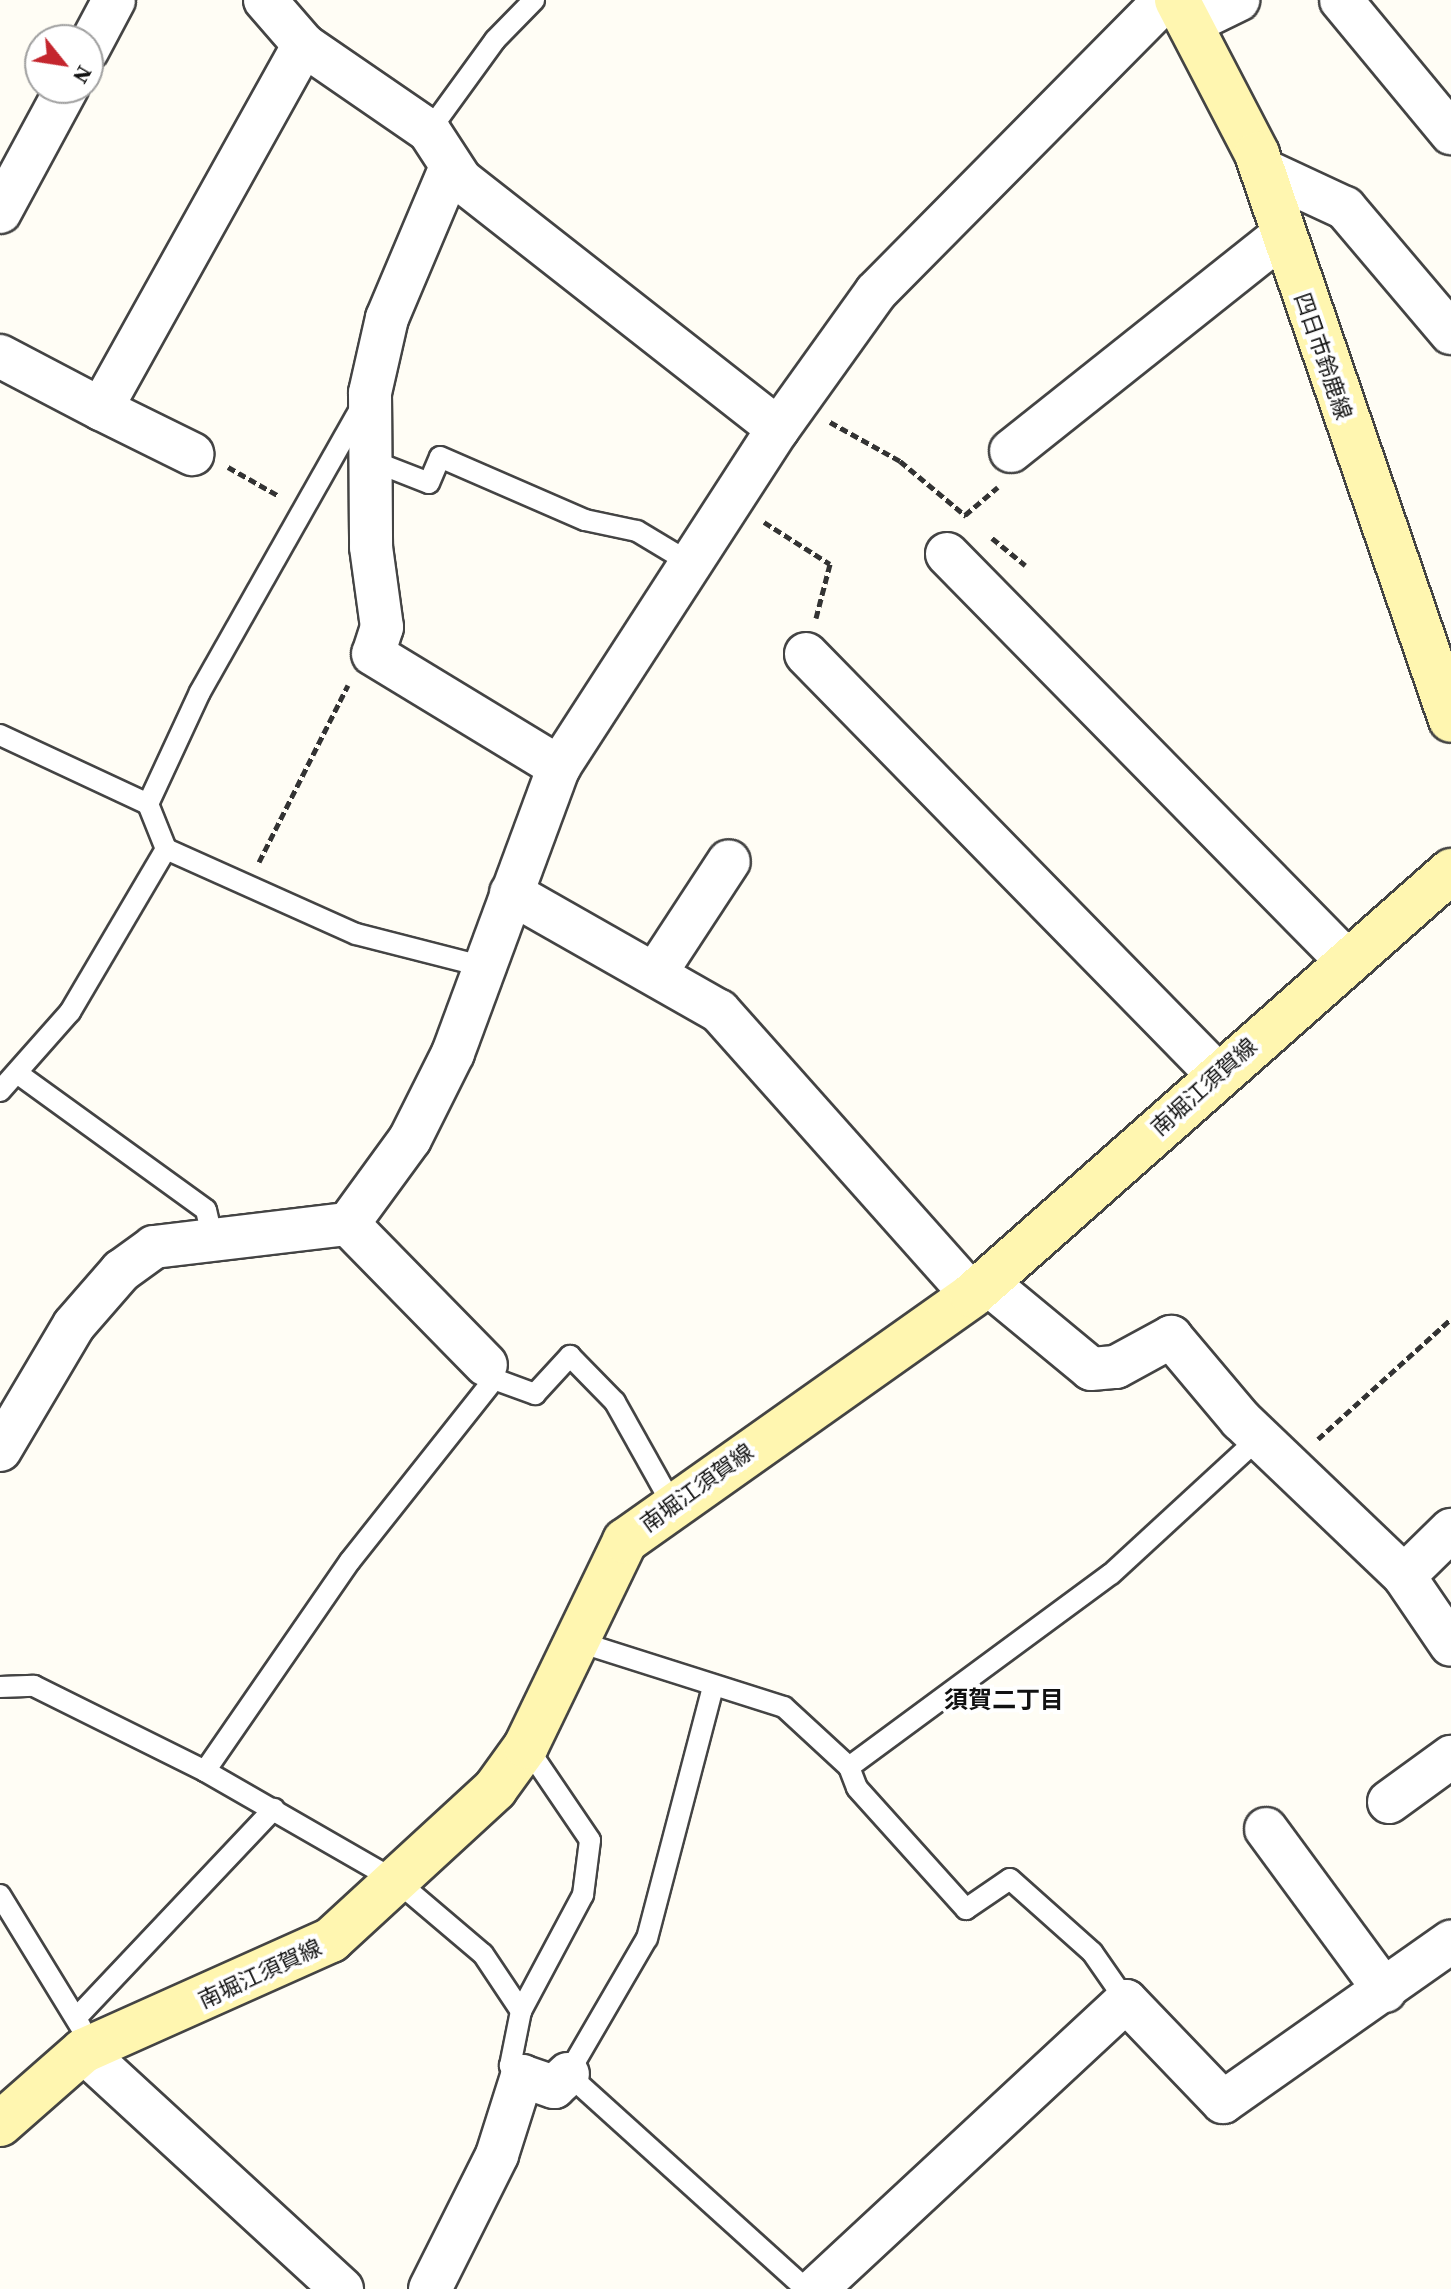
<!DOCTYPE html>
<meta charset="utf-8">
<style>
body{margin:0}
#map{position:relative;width:1451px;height:2289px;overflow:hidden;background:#fffdf5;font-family:"Source Serif 4","Noto Sans JP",serif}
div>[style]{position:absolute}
.path>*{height:5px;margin-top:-2.5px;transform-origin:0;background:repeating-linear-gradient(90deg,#333 0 8px,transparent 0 12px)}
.roads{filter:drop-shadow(2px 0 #444) drop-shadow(-2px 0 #444) drop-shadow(0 2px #444) drop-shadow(0 -2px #444)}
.lane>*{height:20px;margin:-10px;padding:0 10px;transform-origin:10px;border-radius:10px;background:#fff}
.street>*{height:42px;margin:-21px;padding:0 21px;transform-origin:21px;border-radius:21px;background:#fff}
.secondary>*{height:44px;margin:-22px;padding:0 22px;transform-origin:22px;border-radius:22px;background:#fff6b0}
span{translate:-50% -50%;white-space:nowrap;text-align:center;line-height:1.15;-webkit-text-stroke:8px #fff;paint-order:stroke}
.street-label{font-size:22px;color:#111}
.neighbourhood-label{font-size:24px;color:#111;font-weight:700}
.north{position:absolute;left:24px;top:24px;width:80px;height:80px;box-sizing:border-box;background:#fff;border:2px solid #a0a0a0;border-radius:50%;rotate:120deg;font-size:22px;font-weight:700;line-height:32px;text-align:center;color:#111}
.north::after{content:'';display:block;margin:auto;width:28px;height:36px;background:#c4262e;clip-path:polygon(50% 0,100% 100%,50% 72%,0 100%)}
</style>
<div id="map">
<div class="path">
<i style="left:830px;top:422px;width:80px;rotate:29.1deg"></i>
<i style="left:900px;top:461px;width:86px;rotate:39.8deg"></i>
<i style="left:228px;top:467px;width:59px;rotate:29.6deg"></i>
<i style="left:965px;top:515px;width:43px;rotate:-40.3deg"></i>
<i style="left:764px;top:522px;width:78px;rotate:32.5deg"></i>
<i style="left:830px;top:564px;width:56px;rotate:104.5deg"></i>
<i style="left:992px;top:538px;width:43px;rotate:39.3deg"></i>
<i style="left:259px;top:862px;width:198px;rotate:-63.3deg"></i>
<i style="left:1318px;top:1439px;width:179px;rotate:-42.1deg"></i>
</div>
<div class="roads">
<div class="lane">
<i style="left:429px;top:131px;width:112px;rotate:-54deg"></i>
<i style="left:495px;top:40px;width:56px;rotate:-45.7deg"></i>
<i style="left:370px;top:460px;width:63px;rotate:21.3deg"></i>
<i style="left:429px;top:483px;width:28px;rotate:-67deg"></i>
<i style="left:440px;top:457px;width:158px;rotate:23.5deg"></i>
<i style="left:585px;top:520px;width:53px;rotate:11.9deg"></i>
<i style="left:637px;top:531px;width:64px;rotate:31deg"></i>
<i style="left:0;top:735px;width:163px;rotate:25deg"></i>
<i style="left:148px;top:804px;width:48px;rotate:68.2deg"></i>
<i style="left:166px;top:849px;width:208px;rotate:24.1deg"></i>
<i style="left:356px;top:934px;width:133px;rotate:14.3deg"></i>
<i style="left:148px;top:804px;width:123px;rotate:-65.1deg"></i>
<i style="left:200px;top:692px;width:331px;rotate:-60.5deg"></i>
<i style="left:17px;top:1073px;width:233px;rotate:35.9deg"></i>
<i style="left:206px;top:1210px;width:27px;rotate:77deg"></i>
<i style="left:0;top:1091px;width:106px;rotate:-48.5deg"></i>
<i style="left:70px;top:1012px;width:189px;rotate:-59.5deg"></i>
<i style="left:488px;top:1368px;width:13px;rotate:61deg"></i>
<i style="left:494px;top:1379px;width:44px;rotate:20.1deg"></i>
<i style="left:535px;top:1394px;width:52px;rotate:-47.4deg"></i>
<i style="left:570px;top:1356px;width:64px;rotate:45.6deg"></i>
<i style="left:615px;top:1402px;width:117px;rotate:60.8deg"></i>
<i style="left:576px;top:1641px;width:218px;rotate:17.6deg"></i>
<i style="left:784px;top:1707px;width:88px;rotate:42.7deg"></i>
<i style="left:849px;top:1767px;width:325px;rotate:-36.4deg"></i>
<i style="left:1111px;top:1574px;width:205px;rotate:-42.6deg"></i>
<i style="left:0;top:1687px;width:34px;rotate:-2deg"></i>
<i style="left:34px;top:1686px;width:191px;rotate:26.4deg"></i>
<i style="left:205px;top:1771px;width:223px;rotate:29.9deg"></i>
<i style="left:398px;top:1882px;width:111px;rotate:40.3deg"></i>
<i style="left:483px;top:1954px;width:69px;rotate:56.3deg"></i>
<i style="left:713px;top:1687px;width:260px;rotate:104.7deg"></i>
<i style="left:647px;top:1938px;width:157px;rotate:120.2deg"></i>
<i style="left:568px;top:2074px;width:321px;rotate:42.1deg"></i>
<i style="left:849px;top:1767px;width:22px;rotate:69deg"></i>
<i style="left:857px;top:1788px;width:163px;rotate:48deg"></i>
<i style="left:966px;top:1909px;width:53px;rotate:-34.3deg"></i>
<i style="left:1010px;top:1879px;width:110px;rotate:41.7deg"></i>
<i style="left:1092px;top:1952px;width:60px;rotate:55.2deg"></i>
<i style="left:205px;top:1771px;width:255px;rotate:-55.4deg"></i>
<i style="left:350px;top:1561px;width:232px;rotate:-51.6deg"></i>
<i style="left:0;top:1895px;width:155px;rotate:58.5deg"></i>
<i style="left:79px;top:2015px;width:284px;rotate:-46.6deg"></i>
<i style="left:522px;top:2076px;width:16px;rotate:-140deg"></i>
<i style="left:510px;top:2066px;width:56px;rotate:-78.7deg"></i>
<i style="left:521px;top:2011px;width:132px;rotate:-61.9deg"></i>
<i style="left:583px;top:1895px;width:55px;rotate:-82.7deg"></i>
<i style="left:590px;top:1840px;width:114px;rotate:-124.2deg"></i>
</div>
<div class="street">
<i style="left:265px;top:0;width:60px;rotate:49.1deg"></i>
<i style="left:304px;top:45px;width:152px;rotate:34.5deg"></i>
<i style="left:429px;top:131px;width:59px;rotate:56.9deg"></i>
<i style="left:461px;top:180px;width:403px;rotate:38.1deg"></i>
<i style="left:1341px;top:0;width:173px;rotate:50.4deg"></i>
<i style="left:1189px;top:24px;width:55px;rotate:-26.1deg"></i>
<i style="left:88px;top:49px;width:55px;rotate:-62deg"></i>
<i style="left:450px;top:169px;width:162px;rotate:112.9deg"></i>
<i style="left:387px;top:318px;width:77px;rotate:102.8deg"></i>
<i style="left:370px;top:393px;width:154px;rotate:89.6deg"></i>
<i style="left:371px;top:547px;width:81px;rotate:82.2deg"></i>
<i style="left:382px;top:627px;width:28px;rotate:108deg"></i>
<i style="left:373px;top:654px;width:218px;rotate:31.3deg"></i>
<i style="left:1263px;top:170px;width:90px;rotate:24.9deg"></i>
<i style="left:1345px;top:208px;width:164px;rotate:49.7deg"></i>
<i style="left:0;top:212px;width:141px;rotate:-61.6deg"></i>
<i style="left:0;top:356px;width:114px;rotate:27.7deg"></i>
<i style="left:101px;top:409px;width:417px;rotate:-60.9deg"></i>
<i style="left:101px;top:409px;width:102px;rotate:26.3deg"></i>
<i style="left:1011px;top:451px;width:345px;rotate:-38.5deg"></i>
<i style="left:947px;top:554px;width:568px;rotate:45.5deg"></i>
<i style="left:806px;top:654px;width:589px;rotate:45.62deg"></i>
<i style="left:511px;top:893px;width:239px;rotate:29.6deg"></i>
<i style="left:719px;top:1011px;width:380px;rotate:48.3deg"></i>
<i style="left:657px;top:971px;width:131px;rotate:-56.8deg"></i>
<i style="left:348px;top:1224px;width:197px;rotate:45.6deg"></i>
<i style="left:986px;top:1282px;width:136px;rotate:39.6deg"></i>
<i style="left:1091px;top:1369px;width:25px;rotate:-5deg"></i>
<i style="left:1116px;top:1367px;width:63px;rotate:-28.6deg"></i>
<i style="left:1171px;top:1337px;width:109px;rotate:49.9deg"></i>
<i style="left:1241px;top:1420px;width:226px;rotate:43.7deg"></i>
<i style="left:1404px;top:1576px;width:83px;rotate:55.7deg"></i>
<i style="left:0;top:1450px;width:145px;rotate:-59.4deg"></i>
<i style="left:74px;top:1325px;width:72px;rotate:-49deg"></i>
<i style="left:121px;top:1271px;width:41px;rotate:-36deg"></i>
<i style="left:154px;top:1247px;width:195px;rotate:-6.8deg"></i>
<i style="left:348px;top:1224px;width:105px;rotate:-53.9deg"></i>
<i style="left:410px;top:1139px;width:96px;rotate:-63.4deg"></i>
<i style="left:453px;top:1053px;width:305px;rotate:-69.7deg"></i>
<i style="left:559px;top:767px;width:403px;rotate:-57.1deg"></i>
<i style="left:778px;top:429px;width:168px;rotate:-54.4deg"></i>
<i style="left:876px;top:292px;width:411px;rotate:-45.3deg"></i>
<i style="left:1404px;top:1576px;width:66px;rotate:-44.4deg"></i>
<i style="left:1389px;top:1802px;width:77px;rotate:-36deg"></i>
<i style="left:1266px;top:1829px;width:201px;rotate:53.7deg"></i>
<i style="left:83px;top:2051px;width:352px;rotate:42.6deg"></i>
<i style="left:430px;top:2289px;width:150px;rotate:-63.4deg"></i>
<i style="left:497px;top:2155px;width:83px;rotate:-72.4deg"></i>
<i style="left:522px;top:2076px;width:34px;rotate:19deg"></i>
<i style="left:554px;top:2087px;width:19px;rotate:-43deg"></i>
<i style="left:816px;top:2289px;width:423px;rotate:-42.9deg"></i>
<i style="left:1126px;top:2001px;width:140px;rotate:46.2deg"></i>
<i style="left:1223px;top:2102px;width:279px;rotate:-35.1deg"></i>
</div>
<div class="secondary">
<i style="left:1177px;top:0;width:174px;rotate:62.5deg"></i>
<i style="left:1257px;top:154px;width:598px;rotate:71.08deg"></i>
<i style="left:0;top:2124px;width:111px;rotate:-41.3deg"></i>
<i style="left:83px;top:2051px;width:272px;rotate:-24.1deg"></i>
<i style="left:331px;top:1940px;width:223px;rotate:-42.6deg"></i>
<i style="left:495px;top:1789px;width:53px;rotate:-54.2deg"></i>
<i style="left:526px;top:1746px;width:228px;rotate:-64.2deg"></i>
<i style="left:625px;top:1541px;width:425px;rotate:-35.3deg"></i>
<i style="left:972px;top:1295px;width:640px;rotate:-41.51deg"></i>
</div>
</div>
<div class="street-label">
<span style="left:1323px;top:356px;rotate:71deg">四日市鈴鹿線</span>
<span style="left:1204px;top:1087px;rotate:-42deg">南堀江須賀線</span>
<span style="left:697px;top:1488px;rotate:-36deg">南堀江須賀線</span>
<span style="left:260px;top:1974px;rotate:-25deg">南堀江須賀線</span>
</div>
<div class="neighbourhood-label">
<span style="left:1004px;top:1700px">須賀二丁目</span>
</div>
<div class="north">N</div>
</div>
